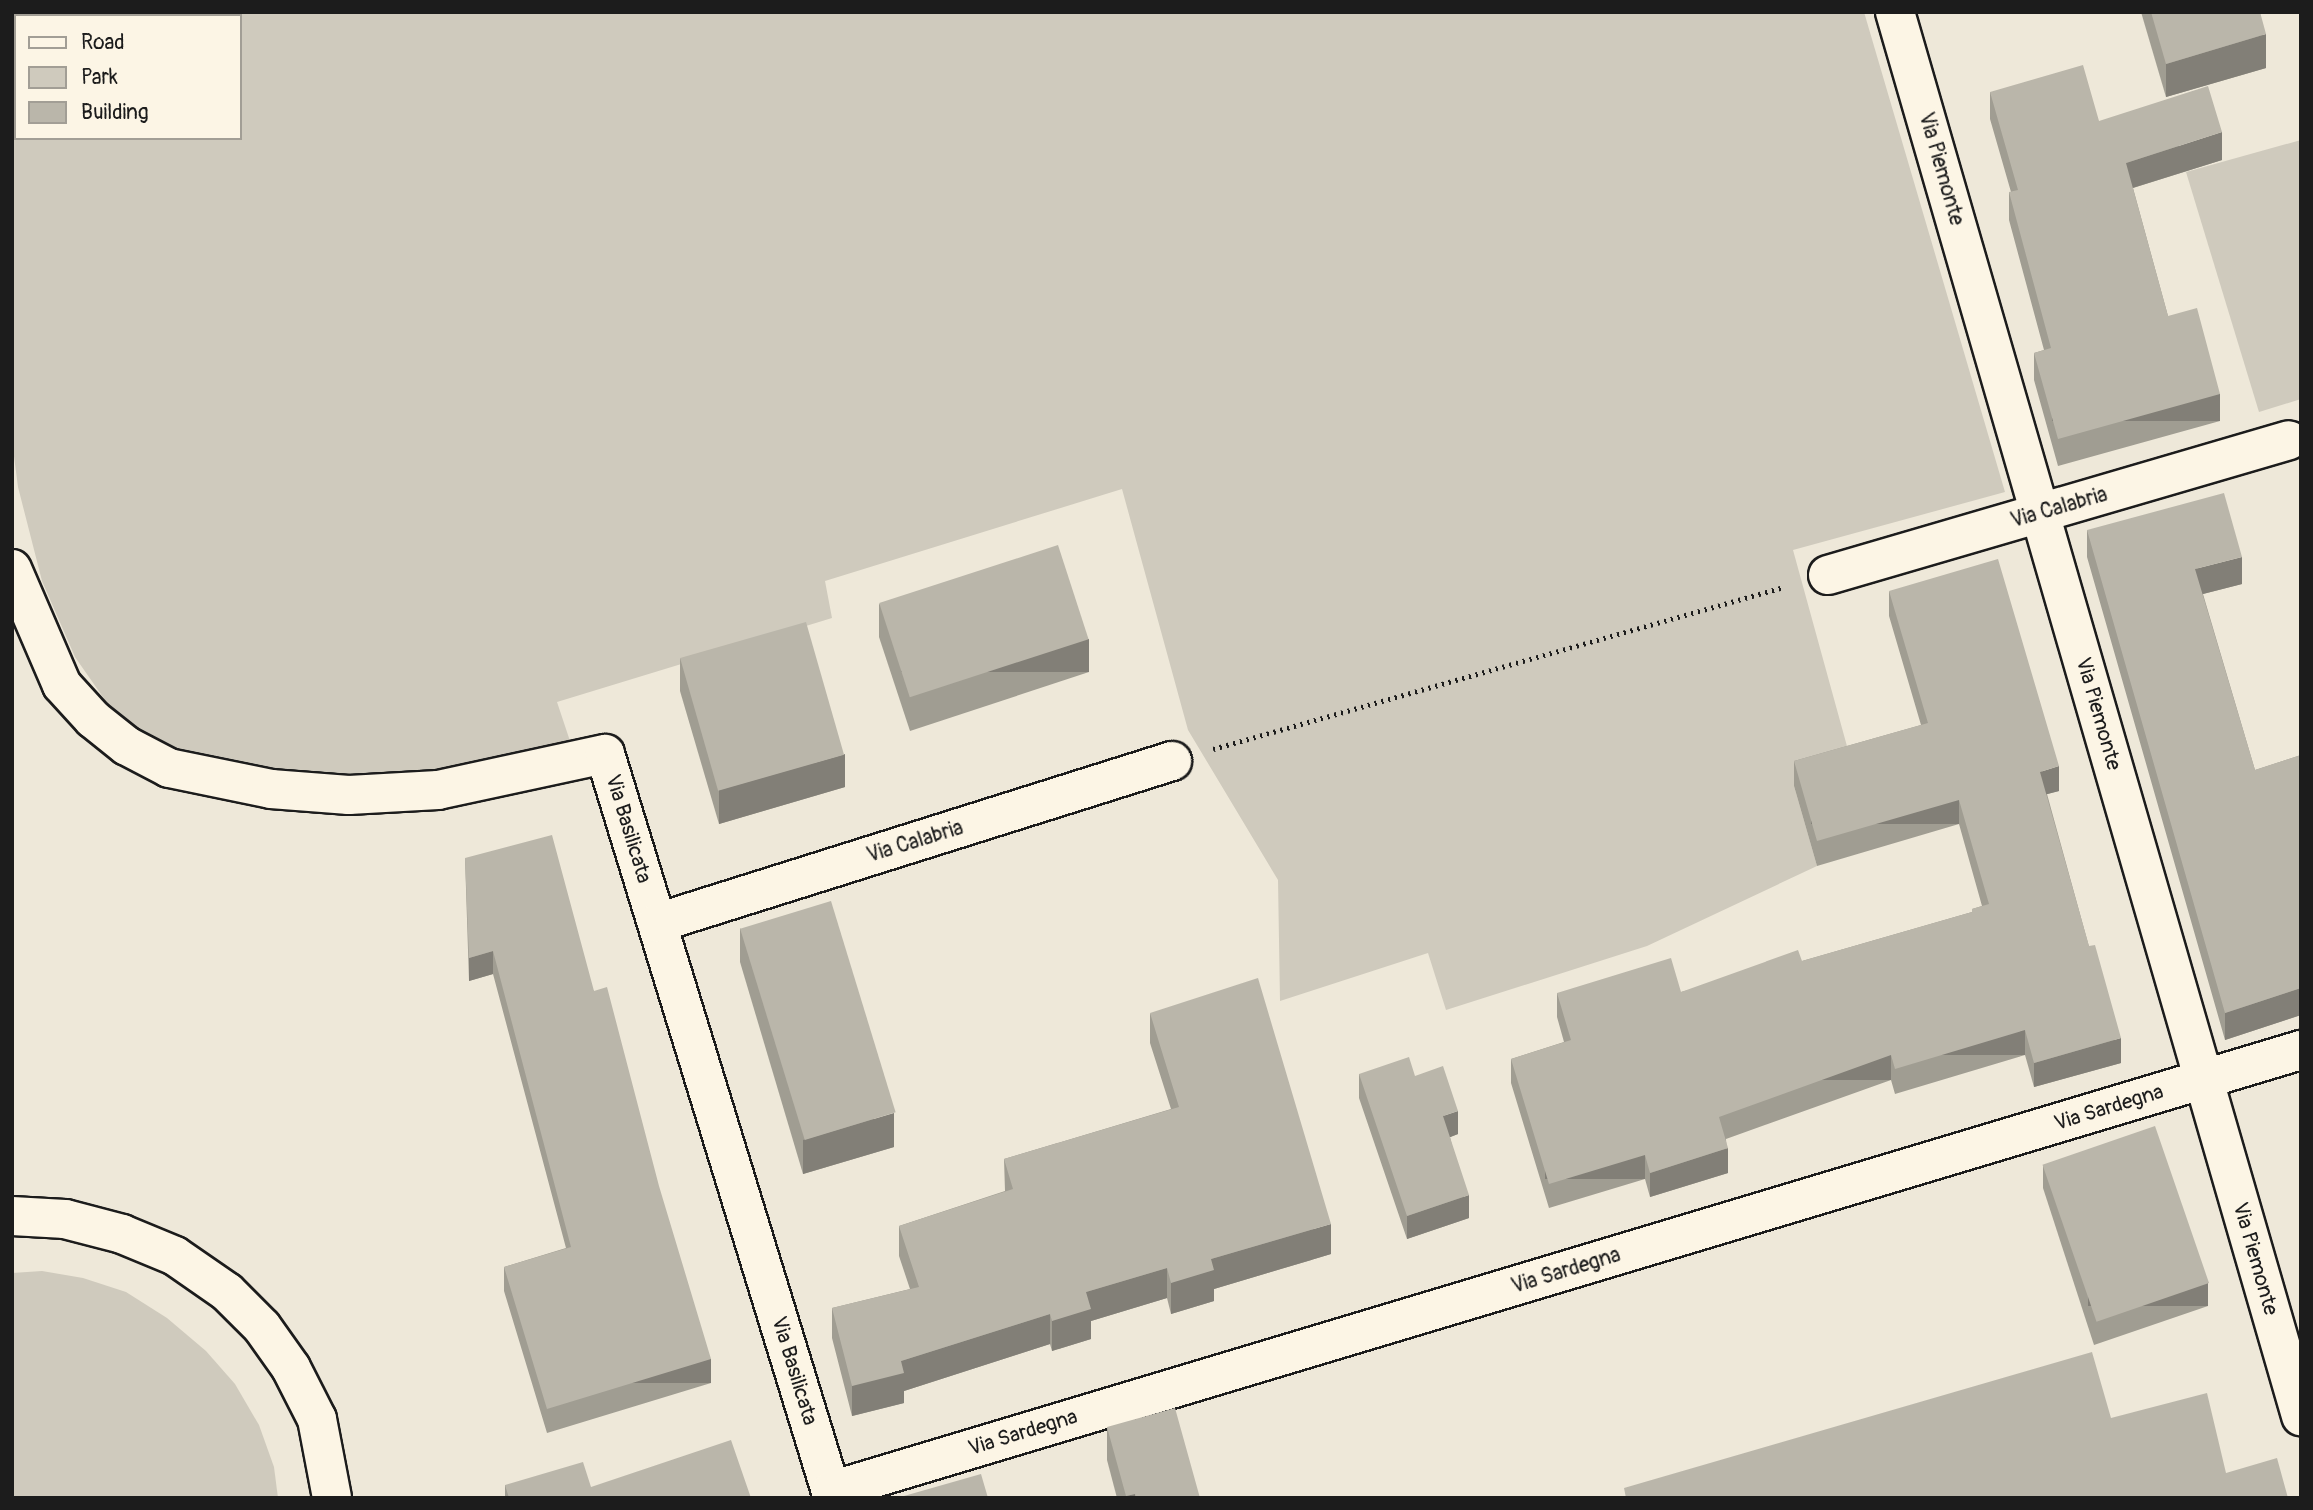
<!DOCTYPE html>
<style>
body{margin:0}
#map{position:relative;width:2313px;height:1510px;overflow:hidden;background:#eee8d9;font-family:Pangolin,sans-serif}
div>[style]{position:absolute}
.green>*{inset:0;background:#cfcabd}
.path>*{height:4.5px;margin-top:-2.25px;transform-origin:0;background:repeating-linear-gradient(90deg,#1c1c1c 0 2px,transparent 0 7px)}
.roads{filter:drop-shadow(2px 0 #1c1c1c) drop-shadow(-2px 0 #1c1c1c) drop-shadow(0 2px #1c1c1c) drop-shadow(0 -2px #1c1c1c)}
.street>*{height:38px;margin:-19px;padding:0 19px;transform-origin:19px;border-radius:19px;background:#fcf5e5}
.secondary>*{height:38px;margin:-19px;padding:0 19px;transform-origin:19px;border-radius:19px;background:#fcf5e5}
.wall>*{inset:0;background:#a09d92}
.shaded-wall>*{inset:0;background:#827f77;transform-origin:0 0}
.building>*{inset:0;background:#bab6aa;transform-origin:0 0}
span{translate:-50% -50%;white-space:nowrap;text-align:center;line-height:1.15;-webkit-text-stroke:6px #fcf5e5;paint-order:stroke}
.street-label{font-size:21px;color:#1c1c1c}
.frame{position:absolute;inset:0;border:14px solid #1c1c1c;pointer-events:none}
.legend{position:absolute;left:14px;top:14px;width:228px;height:126px;box-sizing:border-box;background:#fcf5e5;border:2px solid #a29e95;margin:0;padding:9px 12px;list-style:none;font-size:21px;color:#1c1c1c}
.legend li{display:flex;align-items:center;gap:14px;height:35px}
.legend b{width:35px;border:2px solid #a29e95}
</style>
<div id="map">
<div class="green">
<i style="clip-path:polygon(evenodd,12px 12px,1864px 12px,2005px 492px,1793px 550px,1853px 768px,1794px 786px,1817px 866px,1647px 946px,1446px 1010px,1428px 953px,1280px 1001px,1278px 880px,1188px 730px,1122px 489px,825px 581px,832px 618px,557px 702px,571px 744px,465px 766px,391px 773px,325px 774px,266px 770px,171px 749px,128px 725px,105px 700px,75px 657px,42px 581px,18px 487px,12px 441px,12px 12px,16px 16px,240px 16px,240px 138px,16px 138px,16px 16px)"></i>
<i style="clip-path:polygon(2301px 140px,2301px 399px,2259px 412px,2186px 172px)"></i>
<i style="clip-path:polygon(42px 1271px,83px 1278px,126px 1292px,167px 1318px,206px 1351px,235px 1384px,259px 1425px,274px 1467px,278px 1498px,12px 1498px,12px 1273px)"></i>
</div>
<div class="path">
<i style="left:1213px;top:749px;width:594px;rotate:-15.84deg"></i>
</div>
<div class="roads">
<div class="street">
<i style="left:1895px;top:12px;width:1462px;rotate:73.87deg"></i>
<i style="left:12px;top:569px;width:126px;rotate:66.7deg"></i>
<i style="left:62px;top:685px;width:46px;rotate:47.6deg"></i>
<i style="left:93px;top:719px;width:43px;rotate:38.5deg"></i>
<i style="left:127px;top:746px;width:47px;rotate:27.6deg"></i>
<i style="left:169px;top:768px;width:104px;rotate:11.6deg"></i>
<i style="left:271px;top:789px;width:78px;rotate:4.4deg"></i>
<i style="left:349px;top:795px;width:89px;rotate:-3.2deg"></i>
<i style="left:438px;top:790px;width:171px;rotate:-12.2deg"></i>
<i style="left:605px;top:754px;width:778px;rotate:72.96deg"></i>
<i style="left:1828px;top:575px;width:480px;rotate:-16.3deg"></i>
<i style="left:657px;top:923px;width:540px;rotate:-17.46deg"></i>
<i style="left:831px;top:1491px;width:1535px;rotate:-16.7deg"></i>
</div>
<div class="secondary">
<i style="left:12px;top:1216px;width:53px;rotate:3.2deg"></i>
<i style="left:65px;top:1219px;width:59px;rotate:14.7deg"></i>
<i style="left:122px;top:1234px;width:57px;rotate:22.5deg"></i>
<i style="left:175px;top:1256px;width:63px;rotate:34.7deg"></i>
<i style="left:227px;top:1292px;width:49px;rotate:45deg"></i>
<i style="left:262px;top:1327px;width:50px;rotate:54.7deg"></i>
<i style="left:291px;top:1368px;width:57px;rotate:63deg"></i>
<i style="left:317px;top:1419px;width:80px;rotate:79.2deg"></i>
</div>
</div>
<div class="wall">
<i style="clip-path:polygon(2141px 12px,2260px 12px,2266px 68px,2166px 97px)"></i>
<i style="clip-path:polygon(1990px 92px,2099px 121px,2222px 160px,2133px 188px,2168px 316px,2220px 421px,2058px 466px,2034px 380px,2034px 353px,2044px 350px,2009px 220px,2009px 192px,2011px 192px,1990px 119px)"></i>
<i style="clip-path:polygon(2087px 530px,2242px 584px,2203px 594px,2255px 770px,2301px 755px,2301px 1015px,2225px 1040px,2087px 557px)"></i>
<i style="clip-path:polygon(1889px 591px,2059px 791px,2047px 794px,2121px 1063px,2034px 1087px,2025px 1055px,1895px 1094px,1891px 1080px,1726px 1139px,1728px 1173px,1650px 1197px,1645px 1179px,1549px 1208px,1511px 1083px,1511px 1059px,1564px 1042px,1557px 1017px,1557px 993px,1681px 992px,1802px 961px,1972px 912px,1972px 909px,1982px 906px,1959px 824px,1817px 866px,1794px 786px,1794px 761px,1921px 725px,1889px 616px)"></i>
<i style="clip-path:polygon(879px 604px,1089px 672px,910px 731px,879px 637px)"></i>
<i style="clip-path:polygon(680px 658px,845px 787px,719px 824px,680px 691px)"></i>
<i style="clip-path:polygon(465px 858px,594px 991px,711px 1383px,547px 1433px,504px 1291px,504px 1267px,566px 1248px,493px 974px,469px 981px)"></i>
<i style="clip-path:polygon(740px 928px,894px 1147px,803px 1174px,740px 962px)"></i>
<i style="clip-path:polygon(1150px 1013px,1331px 1254px,1214px 1289px,1214px 1301px,1171px 1314px,1167px 1298px,1091px 1321px,1091px 1339px,1052px 1351px,1050px 1344px,904px 1391px,904px 1403px,852px 1416px,832px 1338px,832px 1308px,910px 1289px,899px 1256px,899px 1226px,1005px 1191px,1004px 1159px,1171px 1109px,1150px 1043px)"></i>
<i style="clip-path:polygon(1359px 1074px,1415px 1076px,1458px 1134px,1450px 1137px,1469px 1218px,1407px 1239px,1359px 1098px)"></i>
<i style="clip-path:polygon(2043px 1165px,2208px 1306px,2094px 1345px,2043px 1188px)"></i>
<i style="clip-path:polygon(1107px 1427px,1200px 1498px,1117px 1498px,1107px 1460px)"></i>
<i style="clip-path:polygon(505px 1485px,591px 1487px,751px 1498px,505px 1498px)"></i>
</div>
<div class="shaded-wall">
<i style="clip-path:polygon(2266px 34px,2266px 68px,2166px 97px,2166px 64px)"></i>
<i style="clip-path:polygon(2222px 132px,2222px 160px,2126px 190px,2126px 163px)"></i>
<i style="left:2220px;top:394px;width:27px;height:168px;rotate:90deg"></i>
<i style="clip-path:polygon(2242px 557px,2242px 584px,2195px 596px,2195px 569px)"></i>
<i style="left:1089px;top:639px;width:33px;height:188px;rotate:90deg"></i>
<i style="clip-path:polygon(845px 754px,845px 787px,719px 824px,719px 790px)"></i>
<i style="clip-path:polygon(2059px 766px,2059px 791px,2040px 796px,2040px 772px)"></i>
<i style="left:1959px;top:800px;width:24px;height:148px;rotate:90deg"></i>
<i style="clip-path:polygon(493px 951px,493px 974px,469px 981px,469px 958px)"></i>
<i style="clip-path:polygon(2301px 988px,2301px 1015px,2225px 1040px,2225px 1013px)"></i>
<i style="left:2025px;top:1030px;width:25px;height:136px;rotate:90deg"></i>
<i style="clip-path:polygon(2121px 1038px,2121px 1063px,2034px 1087px,2034px 1063px)"></i>
<i style="left:1891px;top:1055px;width:25px;height:183px;rotate:90deg"></i>
<i style="clip-path:polygon(1458px 1111px,1458px 1134px,1443px 1140px,1443px 1116px)"></i>
<i style="clip-path:polygon(894px 1113px,894px 1147px,803px 1174px,803px 1140px)"></i>
<i style="clip-path:polygon(1728px 1148px,1728px 1173px,1650px 1197px,1650px 1173px)"></i>
<i style="left:1645px;top:1155px;width:24px;height:100px;rotate:90deg"></i>
<i style="clip-path:polygon(1469px 1195px,1469px 1218px,1407px 1239px,1407px 1216px)"></i>
<i style="clip-path:polygon(1331px 1224px,1331px 1254px,1214px 1289px,1214px 1301px,1171px 1314px,1171px 1283px,1211px 1259px)"></i>
<i style="clip-path:polygon(1167px 1268px,1167px 1298px,1091px 1321px,1091px 1339px,1052px 1351px,1052px 1321px,1086px 1292px)"></i>
<i style="left:2208px;top:1283px;width:23px;height:120px;rotate:90deg"></i>
<i style="clip-path:polygon(1050px 1314px,1050px 1344px,904px 1391px,904px 1403px,852px 1416px,852px 1386px,901px 1361px)"></i>
<i style="left:711px;top:1359px;width:24px;height:171px;rotate:90deg"></i>
<i style="clip-path:polygon(1135px 1494px,1135px 1498px,1126px 1498px,1126px 1496px)"></i>
</div>
<div class="building">
<i style="clip-path:polygon(2151px 12px,2260px 12px,2266px 34px,2166px 64px)"></i>
<i style="clip-path:polygon(2083px 65px,2099px 121px,2208px 86px,2222px 132px,2126px 163px,2168px 316px,2197px 308px,2220px 394px,2058px 439px,2034px 353px,2051px 348px,2009px 192px,2018px 190px,1990px 92px)"></i>
<i style="clip-path:polygon(2224px 493px,2242px 557px,2195px 569px,2255px 770px,2301px 755px,2301px 988px,2225px 1013px,2087px 530px)"></i>
<i style="left:1058px;top:545px;width:99px;height:188px;rotate:72deg"></i>
<i style="clip-path:polygon(1998px 559px,2059px 766px,2040px 772px,2089px 946px,2095px 945px,2121px 1038px,2034px 1063px,2025px 1030px,1895px 1069px,1891px 1055px,1719px 1117px,1728px 1148px,1650px 1173px,1645px 1155px,1549px 1184px,1511px 1059px,1571px 1040px,1557px 993px,1671px 958px,1681px 992px,1798px 950px,1802px 961px,1972px 912px,1972px 909px,1989px 904px,1959px 800px,1817px 841px,1794px 761px,1928px 723px,1889px 591px)"></i>
<i style="left:806px;top:622px;width:138px;height:131px;rotate:74deg"></i>
<i style="clip-path:polygon(552px 835px,594px 991px,607px 987px,659px 1186px,711px 1359px,547px 1409px,504px 1267px,571px 1247px,493px 951px,469px 958px,465px 858px)"></i>
<i style="left:831px;top:901px;width:221px;height:95px;rotate:73deg"></i>
<i style="clip-path:polygon(1258px 978px,1331px 1224px,1211px 1259px,1214px 1270px,1171px 1283px,1167px 1268px,1086px 1292px,1091px 1309px,1052px 1321px,1050px 1314px,901px 1361px,904px 1373px,852px 1386px,832px 1308px,919px 1287px,899px 1226px,1013px 1189px,1004px 1159px,1179px 1107px,1150px 1013px)"></i>
<i style="clip-path:polygon(1409px 1057px,1415px 1076px,1443px 1066px,1458px 1111px,1443px 1116px,1469px 1195px,1407px 1216px,1359px 1074px)"></i>
<i style="left:2155px;top:1126px;width:166px;height:119px;rotate:71deg"></i>
<i style="clip-path:polygon(2092px 1352px,2111px 1418px,2207px 1393px,2226px 1473px,2277px 1458px,2288px 1498px,1626px 1498px,1624px 1488px)"></i>
<i style="clip-path:polygon(1175px 1408px,1200px 1498px,1136px 1498px,1135px 1494px,1126px 1496px,1107px 1427px)"></i>
<i style="clip-path:polygon(731px 1440px,751px 1498px,509px 1498px,505px 1485px,583px 1462px,591px 1487px)"></i>
<i style="clip-path:polygon(981px 1474px,988px 1498px,897px 1498px)"></i>
</div>
<div class="street-label">
<span style="left:1941px;top:169px;rotate:74deg">Via Piemonte</span>
<span style="left:2059px;top:508px;rotate:-16deg">Via Calabria</span>
<span style="left:2098px;top:714px;rotate:74deg">Via Piemonte</span>
<span style="left:628px;top:829px;rotate:73deg">Via Basilicata</span>
<span style="left:915px;top:842px;rotate:-17deg">Via Calabria</span>
<span style="left:2109px;top:1108px;rotate:-17deg">Via Sardegna</span>
<span style="left:2255px;top:1259px;rotate:74deg">Via Piemonte</span>
<span style="left:1566px;top:1271px;rotate:-17deg">Via Sardegna</span>
<span style="left:794px;top:1371px;rotate:73deg">Via Basilicata</span>
<span style="left:1023px;top:1433px;rotate:-17deg">Via Sardegna</span>
</div>
<div class="frame"></div>
<ul class="legend">
<li><b style="height:9px;background:#fcf5e5"></b>Road</li>
<li><b style="height:19px;background:#cfcabd"></b>Park</li>
<li><b style="height:19px;background:#bab6aa"></b>Building</li>
</ul>
</div>
